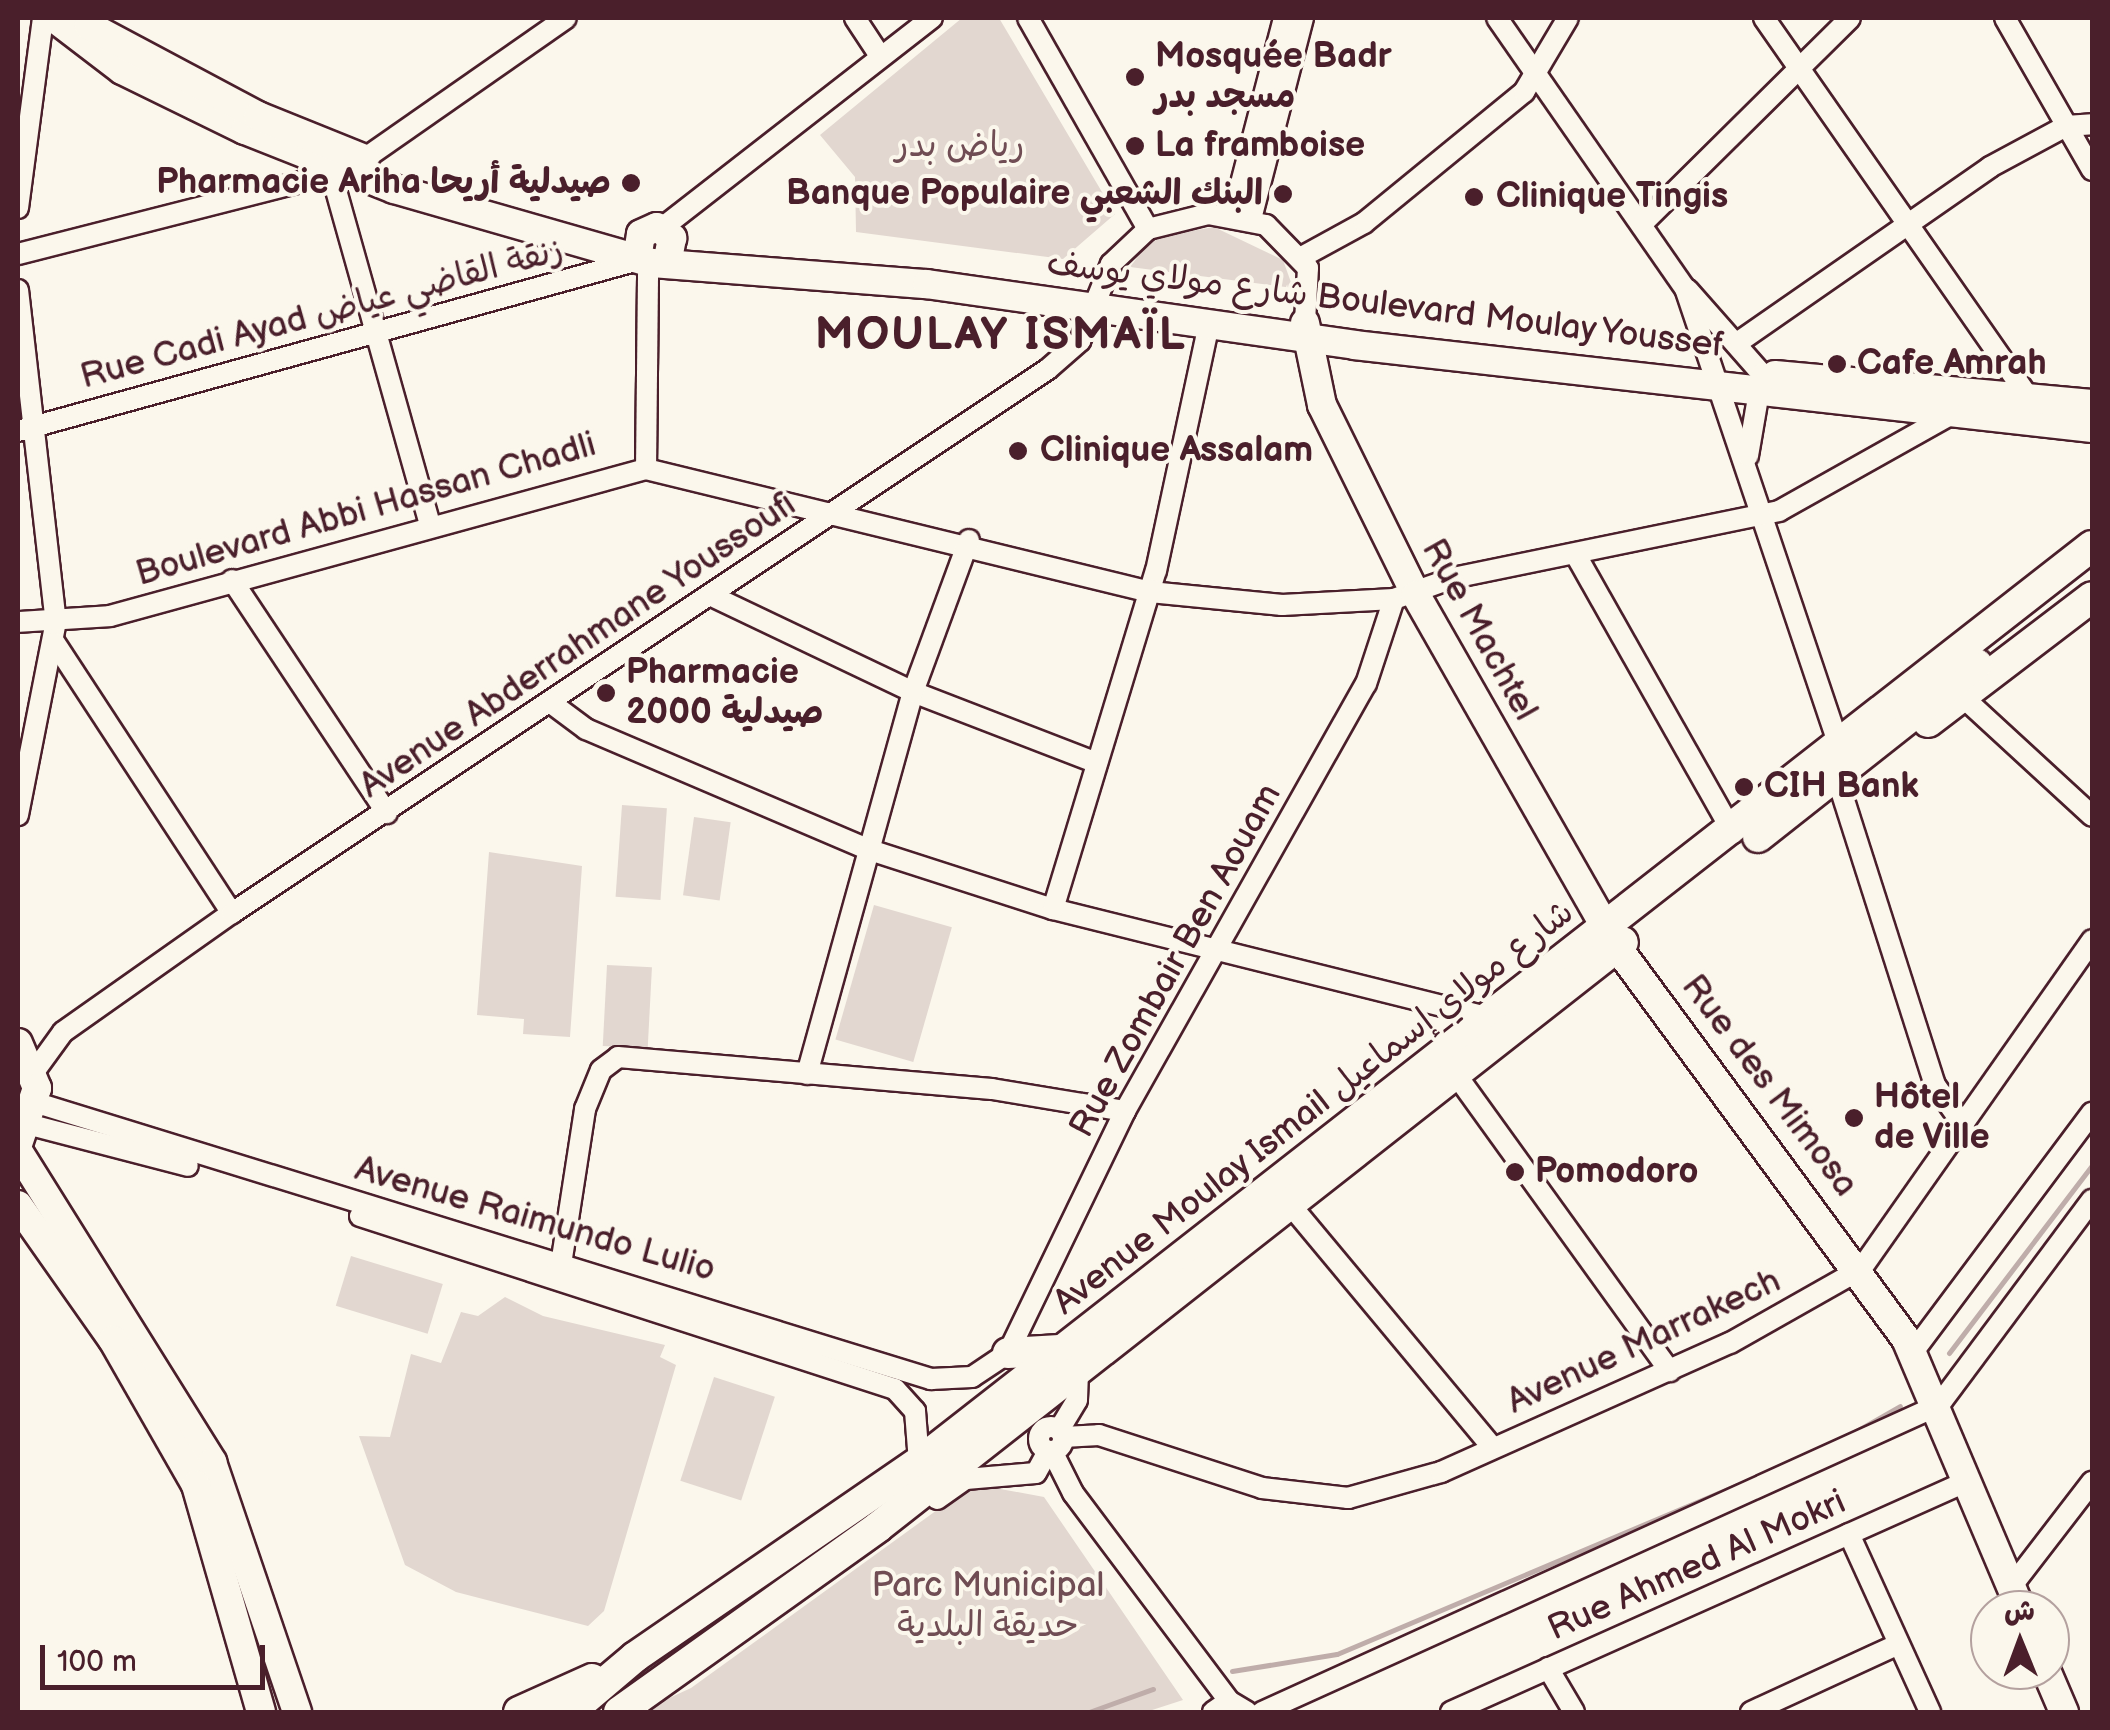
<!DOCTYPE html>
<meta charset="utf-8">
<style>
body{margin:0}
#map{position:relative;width:2110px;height:1730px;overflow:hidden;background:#fbf7ec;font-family:"Balsamiq Sans","Playpen Sans Arabic",sans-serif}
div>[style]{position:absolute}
.green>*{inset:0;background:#e2d7d0;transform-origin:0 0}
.stream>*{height:5px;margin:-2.5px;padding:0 2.5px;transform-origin:2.5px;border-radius:2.5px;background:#bfadaa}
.major-tunnel>*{height:28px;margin-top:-14px;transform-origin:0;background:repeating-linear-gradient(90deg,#d8ccc5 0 28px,transparent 0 42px)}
.roads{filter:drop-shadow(2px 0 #4a1f2b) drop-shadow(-2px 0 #4a1f2b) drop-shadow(0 2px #4a1f2b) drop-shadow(0 -2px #4a1f2b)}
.minor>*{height:20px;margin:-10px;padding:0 10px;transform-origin:10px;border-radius:10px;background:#fbf7ec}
.minor>.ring{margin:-10px;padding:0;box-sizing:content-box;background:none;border:20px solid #fbf7ec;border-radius:50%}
.major>*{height:28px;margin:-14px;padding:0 14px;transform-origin:14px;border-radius:14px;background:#fbf7ec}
.highway>*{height:30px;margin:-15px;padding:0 15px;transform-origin:15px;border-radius:15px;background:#fbf7ec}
.dots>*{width:28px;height:28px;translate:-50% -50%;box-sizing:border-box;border:5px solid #fbf7ec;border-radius:50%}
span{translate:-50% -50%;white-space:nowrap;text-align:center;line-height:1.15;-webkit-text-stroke:8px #fbf7ec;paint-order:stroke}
.poi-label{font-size:35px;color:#4a1f2b;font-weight:700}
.left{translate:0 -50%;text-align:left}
.right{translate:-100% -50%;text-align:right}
.park-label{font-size:35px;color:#704d54}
.street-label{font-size:35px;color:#4a1f2b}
.district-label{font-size:45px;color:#4a1f2b;font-weight:700;letter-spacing:2.5px}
.frame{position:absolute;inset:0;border:20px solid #4a1f2b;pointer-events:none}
.north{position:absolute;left:1970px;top:1590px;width:100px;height:100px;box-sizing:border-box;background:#fbf7ec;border:2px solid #b4a19f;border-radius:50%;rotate:359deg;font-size:28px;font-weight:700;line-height:40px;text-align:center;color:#4a1f2b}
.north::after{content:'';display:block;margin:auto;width:35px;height:45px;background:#4a1f2b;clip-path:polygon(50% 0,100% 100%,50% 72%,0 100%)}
.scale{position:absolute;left:40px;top:1645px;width:225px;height:45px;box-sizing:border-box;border:5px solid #4a1f2b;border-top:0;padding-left:12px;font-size:30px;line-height:35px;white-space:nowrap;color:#4a1f2b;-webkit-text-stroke:8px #fbf7ec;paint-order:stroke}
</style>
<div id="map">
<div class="green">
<i style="clip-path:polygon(962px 18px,999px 18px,1115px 214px,1063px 259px,856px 232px,855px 177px,820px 135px)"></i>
<i style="clip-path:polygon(1214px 227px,1283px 260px,1293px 288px,1130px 267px,1152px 238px)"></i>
<i style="left:622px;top:805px;width:45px;height:92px;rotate:4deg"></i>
<i style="left:694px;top:817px;width:37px;height:79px;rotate:8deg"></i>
<i style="clip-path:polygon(489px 852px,582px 866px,570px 1037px,523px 1034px,524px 1019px,477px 1015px)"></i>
<i style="left:874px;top:905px;width:81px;height:140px;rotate:16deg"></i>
<i style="left:607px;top:965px;width:45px;height:81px;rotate:3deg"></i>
<i style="left:351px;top:1256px;width:96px;height:52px;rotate:17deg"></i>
<i style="clip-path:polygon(505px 1297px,543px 1316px,665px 1345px,660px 1357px,676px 1365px,604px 1611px,588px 1626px,456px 1592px,405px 1565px,359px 1436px,390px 1437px,411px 1354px,441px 1363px,461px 1312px,478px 1316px)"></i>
<i style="left:714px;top:1377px;width:64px;height:109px;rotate:18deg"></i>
<i style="clip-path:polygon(973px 1484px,1044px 1497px,1183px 1700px,1146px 1712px,639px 1712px,691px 1688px)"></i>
</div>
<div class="stream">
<i style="left:1949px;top:1353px;width:236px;rotate:-52.7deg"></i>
<i style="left:1853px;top:1433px;width:54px;rotate:-29.9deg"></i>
<i style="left:1232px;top:1671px;width:106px;rotate:-9.2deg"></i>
<i style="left:1337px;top:1654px;width:435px;rotate:-22.9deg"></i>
<i style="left:1089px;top:1712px;width:68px;rotate:-19.8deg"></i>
</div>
<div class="major-tunnel">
<i style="left:76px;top:18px;width:1px"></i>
</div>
<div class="roads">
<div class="minor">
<i style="left:855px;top:18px;width:45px;rotate:56.7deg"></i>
<i style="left:1028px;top:18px;width:243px;rotate:60.4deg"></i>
<i style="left:1497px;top:18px;width:329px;rotate:55.2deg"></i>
<i style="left:1685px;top:288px;width:471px;rotate:71.4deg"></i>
<i style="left:1764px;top:18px;width:463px;rotate:55.1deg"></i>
<i style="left:2005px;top:18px;width:175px;rotate:60.2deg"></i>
<i style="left:364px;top:159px;width:246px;rotate:-34.9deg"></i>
<i style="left:332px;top:176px;width:358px;rotate:74.3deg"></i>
<i style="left:18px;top:208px;width:192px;rotate:-82.5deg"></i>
<i style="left:1233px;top:214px;width:203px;rotate:-75.4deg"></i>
<i style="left:1251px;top:219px;width:208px;rotate:-75.5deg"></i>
<i style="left:1643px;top:223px;width:291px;rotate:-44.7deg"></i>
<i style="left:662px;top:228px;width:342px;rotate:-37.9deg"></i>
<i style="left:18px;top:254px;width:332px;rotate:-14.3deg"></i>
<i style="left:1300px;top:258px;width:73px;rotate:-28.7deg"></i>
<i style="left:1364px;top:223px;width:207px;rotate:-39.3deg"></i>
<i style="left:1524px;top:92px;width:86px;rotate:-59.3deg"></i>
<i style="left:18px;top:290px;width:333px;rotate:83.5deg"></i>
<i style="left:56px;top:621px;width:198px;rotate:101.1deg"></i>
<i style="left:1688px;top:290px;width:112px;rotate:48.6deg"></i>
<i style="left:1762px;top:374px;width:83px;rotate:99.7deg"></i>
<i style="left:1740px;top:341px;width:305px;rotate:-34.8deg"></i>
<i style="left:1990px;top:167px;width:86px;rotate:-28.3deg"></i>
<i style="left:2066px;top:126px;width:26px;rotate:-4deg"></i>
<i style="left:18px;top:431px;width:647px;rotate:-15.41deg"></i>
<i style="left:646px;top:469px;width:207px;rotate:-89.4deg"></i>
<i style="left:1577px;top:557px;width:317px;rotate:60.5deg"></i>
<i style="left:232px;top:580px;width:280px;rotate:56.4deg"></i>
<i style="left:712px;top:596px;width:223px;rotate:25.5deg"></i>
<i style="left:913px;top:692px;width:197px;rotate:21.1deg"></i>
<i style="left:18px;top:622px;width:92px;rotate:-3.7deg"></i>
<i style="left:110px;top:616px;width:556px;rotate:-15.34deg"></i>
<i style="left:646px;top:469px;width:519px;rotate:13.71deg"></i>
<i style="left:1150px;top:592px;width:133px;rotate:5.6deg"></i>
<i style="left:1282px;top:605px;width:112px;rotate:-3.1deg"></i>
<i style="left:1394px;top:599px;width:63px;rotate:-19.6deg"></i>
<i style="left:1453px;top:578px;width:333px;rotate:-11.6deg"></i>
<i style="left:1779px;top:511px;width:206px;rotate:-29.3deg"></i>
<i style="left:55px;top:643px;width:323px;rotate:56.8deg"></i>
<i style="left:1966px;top:700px;width:171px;rotate:42.6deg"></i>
<i style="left:551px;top:703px;width:44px;rotate:36.6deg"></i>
<i style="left:586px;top:729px;width:306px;rotate:23.1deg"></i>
<i style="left:867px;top:849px;width:195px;rotate:17.9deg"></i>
<i style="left:1053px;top:909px;width:446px;rotate:14deg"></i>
<i style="left:1836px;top:775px;width:325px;rotate:72.3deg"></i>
<i style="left:1935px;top:1085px;width:50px;rotate:54.7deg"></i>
<i style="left:1053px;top:909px;width:353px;rotate:-73.1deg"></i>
<i style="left:1156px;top:571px;width:254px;rotate:-77.9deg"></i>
<i style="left:34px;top:1072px;width:49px;rotate:-54.1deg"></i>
<i style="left:63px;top:1032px;width:207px;rotate:-35.2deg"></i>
<i style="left:232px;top:913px;width:981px;rotate:-33.69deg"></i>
<i style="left:1048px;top:369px;width:43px;rotate:-41.2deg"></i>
<i style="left:1080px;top:341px;width:83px;rotate:-68.1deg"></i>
<i style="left:1111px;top:264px;width:51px;rotate:-43.4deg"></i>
<i style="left:1148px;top:229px;width:62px;rotate:-14deg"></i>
<i style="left:1208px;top:214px;width:59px;rotate:10.7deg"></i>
<i style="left:1266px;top:225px;width:60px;rotate:45.7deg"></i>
<i style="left:1308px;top:268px;width:54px;rotate:93.2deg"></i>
<i style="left:807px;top:1074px;width:396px;rotate:-74.5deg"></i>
<i style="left:913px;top:692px;width:162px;rotate:-69.8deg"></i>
<i style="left:1457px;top:1076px;width:364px;rotate:54.2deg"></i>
<i style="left:37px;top:1103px;width:936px;rotate:17.16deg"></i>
<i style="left:931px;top:1379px;width:41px;rotate:-2.8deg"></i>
<i style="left:972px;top:1377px;width:43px;rotate:-33.7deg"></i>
<i style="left:1008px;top:1353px;width:269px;rotate:-64.2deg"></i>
<i style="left:1125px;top:1111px;width:490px;rotate:-60.6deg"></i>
<i style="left:1366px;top:684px;width:89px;rotate:-71.8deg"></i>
<i style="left:31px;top:1125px;width:162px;rotate:14.6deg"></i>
<i style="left:1288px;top:1202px;width:319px;rotate:50.2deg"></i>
<i style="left:360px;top:1216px;width:562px;rotate:17.92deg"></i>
<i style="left:895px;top:1389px;width:30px;rotate:48deg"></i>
<i style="left:915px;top:1411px;width:51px;rotate:85.5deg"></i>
<i style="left:560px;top:1271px;width:164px;rotate:-81.2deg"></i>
<i style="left:585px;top:1109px;width:42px;rotate:-67.7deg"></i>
<i style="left:601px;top:1070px;width:21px;rotate:-37deg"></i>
<i style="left:618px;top:1057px;width:375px;rotate:4.9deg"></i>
<i style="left:992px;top:1089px;width:135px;rotate:9.4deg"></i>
<i style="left:1913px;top:1352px;width:299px;rotate:-53.2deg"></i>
<i class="ring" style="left:1039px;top:1427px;width:4px;height:4px"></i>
<i style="left:1059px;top:1430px;width:35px;rotate:-59deg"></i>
<i style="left:1077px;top:1400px;width:27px;rotate:-88deg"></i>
<i style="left:1063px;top:1437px;width:36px;rotate:-3deg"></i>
<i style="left:1099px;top:1435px;width:171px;rotate:18deg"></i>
<i style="left:1262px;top:1488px;width:87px;rotate:6.6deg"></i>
<i style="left:1348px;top:1498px;width:97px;rotate:-15.6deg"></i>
<i style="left:1441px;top:1472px;width:316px;rotate:-24.1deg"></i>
<i style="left:1730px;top:1343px;width:150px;rotate:-29.5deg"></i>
<i style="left:1861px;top:1269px;width:402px;rotate:-54.9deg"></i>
<i style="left:1052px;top:1451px;width:47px;rotate:63.4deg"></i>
<i style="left:1073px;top:1493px;width:260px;rotate:53.1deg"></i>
<i style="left:937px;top:1499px;width:35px;rotate:-35deg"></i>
<i style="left:966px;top:1479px;width:70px;rotate:-4.9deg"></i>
<i style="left:1036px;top:1473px;width:25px;rotate:-61deg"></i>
<i style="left:1849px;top:1534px;width:196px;rotate:65.5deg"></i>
<i style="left:2011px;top:1587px;width:133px;rotate:-52.4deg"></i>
<i style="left:1548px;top:1668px;width:51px;rotate:59.4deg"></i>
<i style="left:1213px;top:1712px;width:19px;rotate:-35deg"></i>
<i style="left:1229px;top:1701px;width:21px;rotate:31deg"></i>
<i style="left:1262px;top:1712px;width:743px;rotate:-24.39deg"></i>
<i style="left:1939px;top:1405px;width:256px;rotate:-53.3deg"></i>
<i style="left:1451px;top:1712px;width:568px;rotate:-24.09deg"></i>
<i style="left:1751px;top:1712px;width:161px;rotate:-24.7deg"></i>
</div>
<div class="major">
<i style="left:54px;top:18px;width:86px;rotate:37.4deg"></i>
<i style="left:122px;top:70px;width:137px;rotate:26deg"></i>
<i style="left:245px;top:130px;width:160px;rotate:21.6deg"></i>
<i style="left:394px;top:189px;width:268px;rotate:16deg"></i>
<i style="left:652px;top:263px;width:276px;rotate:4.4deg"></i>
<i style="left:927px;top:284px;width:431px;rotate:8.1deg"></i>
<i style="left:1354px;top:345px;width:743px;rotate:6.42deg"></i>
<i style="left:89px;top:26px;width:191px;rotate:28deg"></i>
<i style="left:258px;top:116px;width:115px;rotate:21.9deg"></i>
<i style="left:638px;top:253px;width:19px;rotate:-81deg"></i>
<i style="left:641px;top:234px;width:17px;rotate:-24deg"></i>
<i style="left:657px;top:227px;width:19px;rotate:36deg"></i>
<i style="left:672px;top:238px;width:21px;rotate:101deg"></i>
<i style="left:1305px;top:323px;width:84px;rotate:78.3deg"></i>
<i style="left:1322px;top:405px;width:212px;rotate:63.7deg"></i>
<i style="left:1416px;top:595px;width:405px;rotate:60.3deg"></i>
<i style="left:1617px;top:947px;width:487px;rotate:53.6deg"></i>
<i style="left:1906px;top:1339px;width:294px;rotate:67deg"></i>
<i style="left:1775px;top:375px;width:318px;rotate:5.2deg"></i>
<i style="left:18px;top:1043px;width:49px;rotate:67.1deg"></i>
<i style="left:37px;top:1088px;width:59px;rotate:108.7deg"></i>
<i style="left:18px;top:1151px;width:367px;rotate:58deg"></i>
<i style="left:212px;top:1462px;width:264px;rotate:71.2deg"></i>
<i style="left:18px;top:1205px;width:165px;rotate:54.9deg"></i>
<i style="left:113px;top:1340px;width:167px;rotate:60.2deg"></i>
<i style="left:196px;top:1485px;width:236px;rotate:74deg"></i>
<i style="left:2046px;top:1670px;width:46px;rotate:66.8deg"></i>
</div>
<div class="highway">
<i style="left:1928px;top:722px;width:206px;rotate:-37.3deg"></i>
<i style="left:1758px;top:837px;width:279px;rotate:-38.3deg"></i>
<i style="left:1008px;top:1353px;width:52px;rotate:-3.3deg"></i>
<i style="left:519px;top:1712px;width:80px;rotate:-24.3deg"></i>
<i style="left:570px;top:1712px;width:85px;rotate:-40.2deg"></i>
<i style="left:635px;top:1657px;width:345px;rotate:-34.5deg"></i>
<i style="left:919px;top:1462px;width:1488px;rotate:-37.99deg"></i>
<i style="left:619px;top:1712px;width:318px;rotate:-35.5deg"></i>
<i style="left:878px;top:1527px;width:947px;rotate:-38.14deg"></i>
</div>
</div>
<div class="dots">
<i style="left:1135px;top:77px;background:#4a1f2b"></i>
<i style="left:1135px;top:146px;background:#4a1f2b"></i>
<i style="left:631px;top:183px;background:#4a1f2b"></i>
<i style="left:1283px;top:194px;background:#4a1f2b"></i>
<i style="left:1474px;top:197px;background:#4a1f2b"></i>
<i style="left:1837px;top:364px;background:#4a1f2b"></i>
<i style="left:1018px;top:451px;background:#4a1f2b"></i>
<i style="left:606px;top:693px;background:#4a1f2b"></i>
<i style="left:1744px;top:787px;background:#4a1f2b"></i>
<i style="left:1854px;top:1118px;background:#4a1f2b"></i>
<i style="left:1515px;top:1172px;background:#4a1f2b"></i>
</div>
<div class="poi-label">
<span class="left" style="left:1155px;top:77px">Mosquée Badr<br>مسجد بدر</span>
<span class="left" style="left:1155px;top:146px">La framboise</span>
<span class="right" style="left:611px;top:183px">Pharmacie Ariha صيدلية أريحا</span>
<span class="right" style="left:1263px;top:194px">Banque Populaire البنك الشعبي</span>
<span class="left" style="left:1496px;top:197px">Clinique Tingis</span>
<span class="left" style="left:1857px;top:364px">Cafe Amrah</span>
<span class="left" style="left:1040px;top:451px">Clinique Assalam</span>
<span class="left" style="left:626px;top:693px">Pharmacie<br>2000 صيدلية</span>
<span class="left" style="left:1764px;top:787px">CIH Bank</span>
<span class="left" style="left:1874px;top:1118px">Hôtel<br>de Ville</span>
<span class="left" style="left:1535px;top:1172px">Pomodoro</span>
</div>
<div class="park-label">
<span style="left:960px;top:146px">رياض بدر</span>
<span style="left:988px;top:1606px">Parc Municipal<br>حديقة البلدية</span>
</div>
<div class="street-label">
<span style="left:1385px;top:305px;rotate:7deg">شارع مولاي يوسف Boulevard Moulay Youssef</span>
<span style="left:322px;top:314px;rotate:-15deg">Rue Cadi Ayad زنقة القاضي عياض</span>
<span style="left:366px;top:510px;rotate:-16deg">Boulevard Abbi Hassan Chadli</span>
<span style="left:1479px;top:630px;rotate:61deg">Rue Machtel</span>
<span style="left:578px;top:646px;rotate:-34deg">Avenue Abderrahmane Youssoufi</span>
<span style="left:1176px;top:961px;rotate:-61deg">Rue Zombair Ben Aouam</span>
<span style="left:1769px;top:1086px;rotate:53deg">Rue des Mimosa</span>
<span style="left:1314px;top:1108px;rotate:-38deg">Avenue Moulay Ismail شارع مولاي إسماعيل</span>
<span style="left:535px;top:1220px;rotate:16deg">Avenue Raimundo Lulio</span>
<span style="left:1644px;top:1342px;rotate:-25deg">Avenue Marrakech</span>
<span style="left:1697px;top:1566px;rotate:-24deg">Rue Ahmed Al Mokri</span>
</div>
<div class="district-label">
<span style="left:1001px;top:336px">MOULAY ISMAÏL</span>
</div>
<div class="frame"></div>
<div class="north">ش</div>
<div class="scale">100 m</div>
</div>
